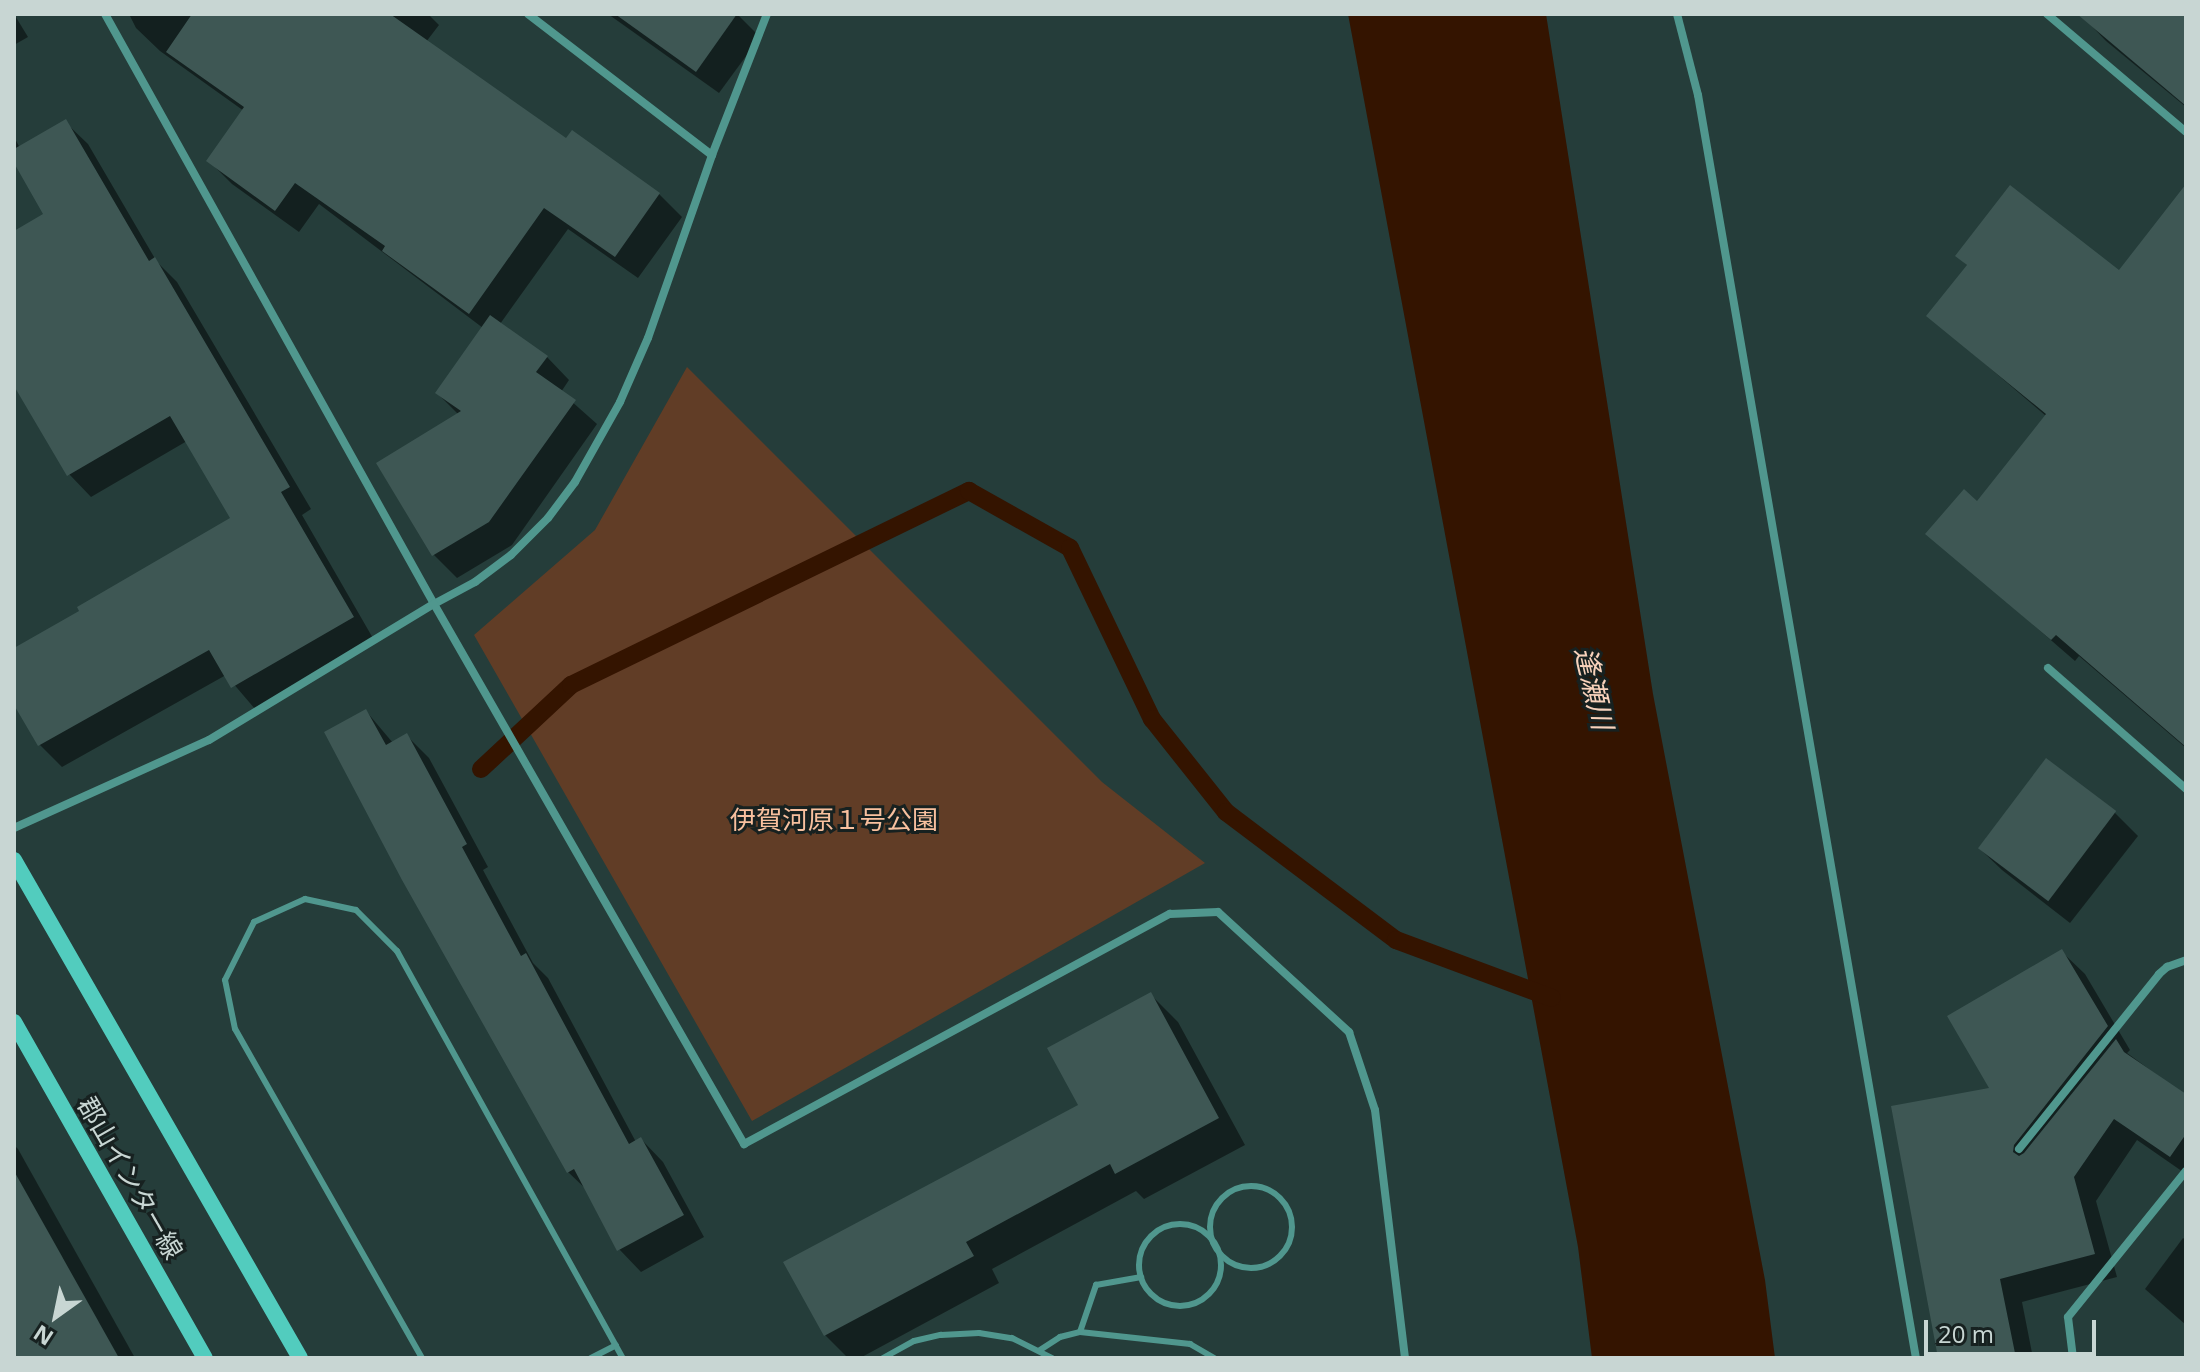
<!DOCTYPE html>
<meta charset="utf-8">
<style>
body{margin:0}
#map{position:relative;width:2200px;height:1372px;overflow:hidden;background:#253d3a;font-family:"Open Sans","Noto Sans JP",sans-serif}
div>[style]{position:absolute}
.green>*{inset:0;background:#613d26}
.water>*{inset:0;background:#341400}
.shadow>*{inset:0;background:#0007}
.stream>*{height:18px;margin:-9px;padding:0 9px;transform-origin:9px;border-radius:9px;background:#341400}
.building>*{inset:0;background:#3e5754;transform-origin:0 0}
.lane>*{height:6px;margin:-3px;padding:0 3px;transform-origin:3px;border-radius:3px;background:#50978e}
.lane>.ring{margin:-3px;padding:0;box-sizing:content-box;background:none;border:6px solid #50978e;border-radius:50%}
.street>*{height:8px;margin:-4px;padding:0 4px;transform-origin:4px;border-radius:4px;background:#50978e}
.secondary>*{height:16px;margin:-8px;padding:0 8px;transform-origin:8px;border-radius:8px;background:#52ccbe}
span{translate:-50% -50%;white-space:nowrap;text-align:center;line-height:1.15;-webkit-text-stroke:6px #172120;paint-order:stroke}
.park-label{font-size:26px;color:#f8c09e}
.street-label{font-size:26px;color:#c8d6d3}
.water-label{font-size:28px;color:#f8d2bb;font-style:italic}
.frame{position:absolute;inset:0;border:16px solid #c8d6d3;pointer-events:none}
.north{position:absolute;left:16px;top:1276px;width:80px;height:80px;-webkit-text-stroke:6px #172120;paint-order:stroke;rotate:213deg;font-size:22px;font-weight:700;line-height:32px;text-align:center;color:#c8d6d3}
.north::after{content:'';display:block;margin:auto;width:28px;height:36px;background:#c8d6d3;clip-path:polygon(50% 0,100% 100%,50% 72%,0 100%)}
.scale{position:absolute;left:1924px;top:1320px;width:172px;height:36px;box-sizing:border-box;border:4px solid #c8d6d3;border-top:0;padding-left:10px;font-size:24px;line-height:28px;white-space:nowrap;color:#c8d6d3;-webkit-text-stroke:6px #172120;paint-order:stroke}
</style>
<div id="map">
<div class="green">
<i style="clip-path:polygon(687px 367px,1102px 782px,1205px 863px,752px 1121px,474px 635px,595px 530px)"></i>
</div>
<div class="water">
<i style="clip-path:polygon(1348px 14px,1546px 14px,1653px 694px,1765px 1280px,1775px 1358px,1592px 1358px,1578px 1247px)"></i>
</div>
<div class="shadow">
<i style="clip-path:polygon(14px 14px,28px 37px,14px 45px)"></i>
<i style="clip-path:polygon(129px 14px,428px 14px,439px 25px,426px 42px,566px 141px,659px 194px,682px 217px,638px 278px,568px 229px,500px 324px,547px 357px,569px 380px,561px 392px,597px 424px,512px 545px,457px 578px,434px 555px,379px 463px,459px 415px,437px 393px,483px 328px,319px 204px,299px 232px,232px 184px,209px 161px,244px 111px,160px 51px,136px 28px)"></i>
<i style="clip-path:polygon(608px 14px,737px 14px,760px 37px,719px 93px)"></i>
<i style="clip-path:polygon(2087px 14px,2186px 14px,2186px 107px,2106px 41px,2084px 18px)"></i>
<i style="clip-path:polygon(65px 122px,88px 144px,157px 262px,177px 282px,311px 509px,302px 515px,374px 640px,255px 709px,226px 675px,62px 767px,40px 745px,14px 700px,14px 651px,233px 519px,187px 441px,91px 497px,69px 474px,14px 382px,14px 233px,46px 214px,14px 159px,14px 137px,20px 148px)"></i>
<i style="clip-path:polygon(2186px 188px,2186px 748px,2079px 656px,2075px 661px,1928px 534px,1977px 503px,2046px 416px,1929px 316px,1968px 266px,1958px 256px,2120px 272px)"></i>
<i style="clip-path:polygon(366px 711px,393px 743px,407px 736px,429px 758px,488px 867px,483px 870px,533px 963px,548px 978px,636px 1142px,641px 1139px,663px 1162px,704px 1237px,641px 1272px,619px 1249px,589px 1192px,568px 1172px)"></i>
<i style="clip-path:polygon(2046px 761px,2115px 813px,2138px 836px,2070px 923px,2002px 870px,1979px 848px)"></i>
<i style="clip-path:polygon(2062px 952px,2085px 974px,2130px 1050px,2127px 1053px,2186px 1096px,2186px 1174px,2137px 1140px,2096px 1201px,2117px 1277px,2022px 1302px,2033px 1358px,1949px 1358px,1992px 1089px)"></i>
<i style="clip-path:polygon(1151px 995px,1178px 1022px,1245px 1145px,1144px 1199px,1136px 1191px,992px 1269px,999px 1283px,860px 1358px,848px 1358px,825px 1335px,1081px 1106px)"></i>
<i style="clip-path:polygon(14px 1145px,18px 1149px,135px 1358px,14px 1358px)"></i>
<i style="clip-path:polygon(2183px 1238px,2186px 1240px,2186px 1325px,2145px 1289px)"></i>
</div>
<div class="stream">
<i style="left:481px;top:769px;width:123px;rotate:-43deg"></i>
<i style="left:571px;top:685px;width:443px;rotate:-26deg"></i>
<i style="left:969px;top:491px;width:116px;rotate:29.4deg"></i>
<i style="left:1070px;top:548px;width:190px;rotate:64.4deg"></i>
<i style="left:1152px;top:719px;width:119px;rotate:51.5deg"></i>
<i style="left:1226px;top:812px;width:213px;rotate:37deg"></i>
<i style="left:1396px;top:940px;width:166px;rotate:20.4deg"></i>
</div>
<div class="building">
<i style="clip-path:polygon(192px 14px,390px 14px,566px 138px,572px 130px,660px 193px,615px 257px,544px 208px,469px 314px,382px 251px,385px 246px,295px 183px,275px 211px,206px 161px,244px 107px,166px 52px)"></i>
<i style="clip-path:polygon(615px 14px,737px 14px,696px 72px)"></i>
<i style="clip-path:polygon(2077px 14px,2186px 14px,2186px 106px)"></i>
<i style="clip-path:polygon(66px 119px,149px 261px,155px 257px,290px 487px,281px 492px,354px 617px,231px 688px,209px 650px,38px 746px,14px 705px,14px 648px,79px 611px,77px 607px,230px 518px,170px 416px,67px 476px,14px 386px,14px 231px,43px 214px,14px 163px,14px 149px)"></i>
<i style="clip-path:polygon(2186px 184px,2186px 747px,2056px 635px,2051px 640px,1925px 534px,1964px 489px,1977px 501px,2046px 414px,1926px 316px,1967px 265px,1955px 256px,2010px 185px,2119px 270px)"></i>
<i style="clip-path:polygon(490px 315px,548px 356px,536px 372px,576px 400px,489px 522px,432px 556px,376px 463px,461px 411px,435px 393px)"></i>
<i style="clip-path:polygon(366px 709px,386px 745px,407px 733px,467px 844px,462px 847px,521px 956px,526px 953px,629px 1144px,641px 1137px,684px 1215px,617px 1251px,574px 1169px,567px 1173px,402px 880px,324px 732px)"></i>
<i style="left:2046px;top:758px;width:88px;height:113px;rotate:37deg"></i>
<i style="clip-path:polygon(2062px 949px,2108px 1026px,2014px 1145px,2013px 1152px,2019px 1156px,2024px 1153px,2116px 1039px,2124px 1052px,2186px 1094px,2186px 1134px,2170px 1157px,2114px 1119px,2074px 1177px,2095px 1254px,2000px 1279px,2016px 1358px,1938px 1358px,1891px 1106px,1989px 1088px,1947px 1016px)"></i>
<i style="clip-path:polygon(1151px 992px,1219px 1118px,1115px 1174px,1110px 1164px,966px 1242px,974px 1256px,824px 1336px,783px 1262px,1078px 1105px,1047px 1048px)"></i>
<i style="clip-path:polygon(14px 1171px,119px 1358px,14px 1358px)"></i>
</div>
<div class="lane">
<i class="ring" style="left:1210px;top:1186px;width:76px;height:76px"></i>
<i class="ring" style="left:1139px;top:1224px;width:76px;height:76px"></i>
<i style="left:1080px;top:1332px;width:50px;rotate:-71.2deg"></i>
<i style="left:1096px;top:1285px;width:46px;rotate:-10.1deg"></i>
<i style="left:1040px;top:1350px;width:24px;rotate:-33deg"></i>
<i style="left:1060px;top:1337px;width:21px;rotate:-14deg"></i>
<i style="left:1080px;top:1332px;width:111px;rotate:6.2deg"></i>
<i style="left:1190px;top:1344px;width:28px;rotate:30deg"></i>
<i style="left:422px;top:1358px;width:378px;rotate:-119.6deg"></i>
<i style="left:235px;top:1029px;width:50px;rotate:-101.5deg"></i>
<i style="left:225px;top:980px;width:65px;rotate:-63.4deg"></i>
<i style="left:254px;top:922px;width:56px;rotate:-24.3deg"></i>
<i style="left:305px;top:899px;width:52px;rotate:12.2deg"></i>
<i style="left:356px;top:910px;width:58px;rotate:45deg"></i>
<i style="left:397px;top:951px;width:466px;rotate:61deg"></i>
<i style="left:591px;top:1358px;width:28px;rotate:-27deg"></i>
<i style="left:883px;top:1358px;width:35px;rotate:-29deg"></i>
<i style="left:914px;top:1341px;width:28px;rotate:-13deg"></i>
<i style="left:941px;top:1335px;width:38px;rotate:-3deg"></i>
<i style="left:979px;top:1333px;width:33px;rotate:9deg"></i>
<i style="left:1012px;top:1338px;width:45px;rotate:26.6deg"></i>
</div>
<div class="street">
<i style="left:105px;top:14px;width:676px;rotate:60.85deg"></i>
<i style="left:434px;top:604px;width:47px;rotate:-28.2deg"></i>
<i style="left:475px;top:582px;width:45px;rotate:-36.9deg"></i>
<i style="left:511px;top:555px;width:52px;rotate:-45deg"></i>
<i style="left:548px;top:518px;width:45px;rotate:-53.1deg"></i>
<i style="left:575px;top:482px;width:92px;rotate:-60.6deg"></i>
<i style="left:620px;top:402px;width:70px;rotate:-66.4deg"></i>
<i style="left:648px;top:338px;width:194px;rotate:-70.7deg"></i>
<i style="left:712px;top:155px;width:151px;rotate:-68.7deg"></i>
<i style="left:528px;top:14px;width:232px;rotate:37.5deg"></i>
<i style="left:1677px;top:14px;width:84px;rotate:75.5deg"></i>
<i style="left:1698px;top:95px;width:1282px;rotate:80.21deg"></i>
<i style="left:2047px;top:14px;width:182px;rotate:40.3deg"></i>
<i style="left:2048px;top:668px;width:184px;rotate:41.2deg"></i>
<i style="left:14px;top:828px;width:214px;rotate:-24.3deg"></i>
<i style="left:209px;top:740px;width:263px;rotate:-31.2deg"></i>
<i style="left:434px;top:604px;width:623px;rotate:60.14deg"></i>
<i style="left:744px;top:1144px;width:484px;rotate:-28.4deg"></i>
<i style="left:1170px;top:914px;width:48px;rotate:-2.4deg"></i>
<i style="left:1218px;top:912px;width:178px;rotate:42.5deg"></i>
<i style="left:1349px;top:1032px;width:82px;rotate:71.6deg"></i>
<i style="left:1375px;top:1110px;width:250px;rotate:83.1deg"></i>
<i style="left:2019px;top:1149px;width:224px;rotate:-51.3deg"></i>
<i style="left:2159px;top:974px;width:11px;rotate:-41deg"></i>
<i style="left:2167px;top:967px;width:20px;rotate:-20deg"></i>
<i style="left:2073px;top:1358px;width:41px;rotate:-97deg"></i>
<i style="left:2068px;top:1317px;width:188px;rotate:-51.1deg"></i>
</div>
<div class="secondary">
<i style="left:14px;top:860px;width:574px;rotate:60.13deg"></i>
<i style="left:14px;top:1022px;width:386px;rotate:60.4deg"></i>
</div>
<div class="park-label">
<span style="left:834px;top:820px">伊賀河原１号公園</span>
</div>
<div class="street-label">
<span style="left:130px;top:1178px;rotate:60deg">郡山インター線</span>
</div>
<div class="water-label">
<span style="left:1595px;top:688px;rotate:77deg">逢瀬川</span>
</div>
<div class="frame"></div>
<div class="north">N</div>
<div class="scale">20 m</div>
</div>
